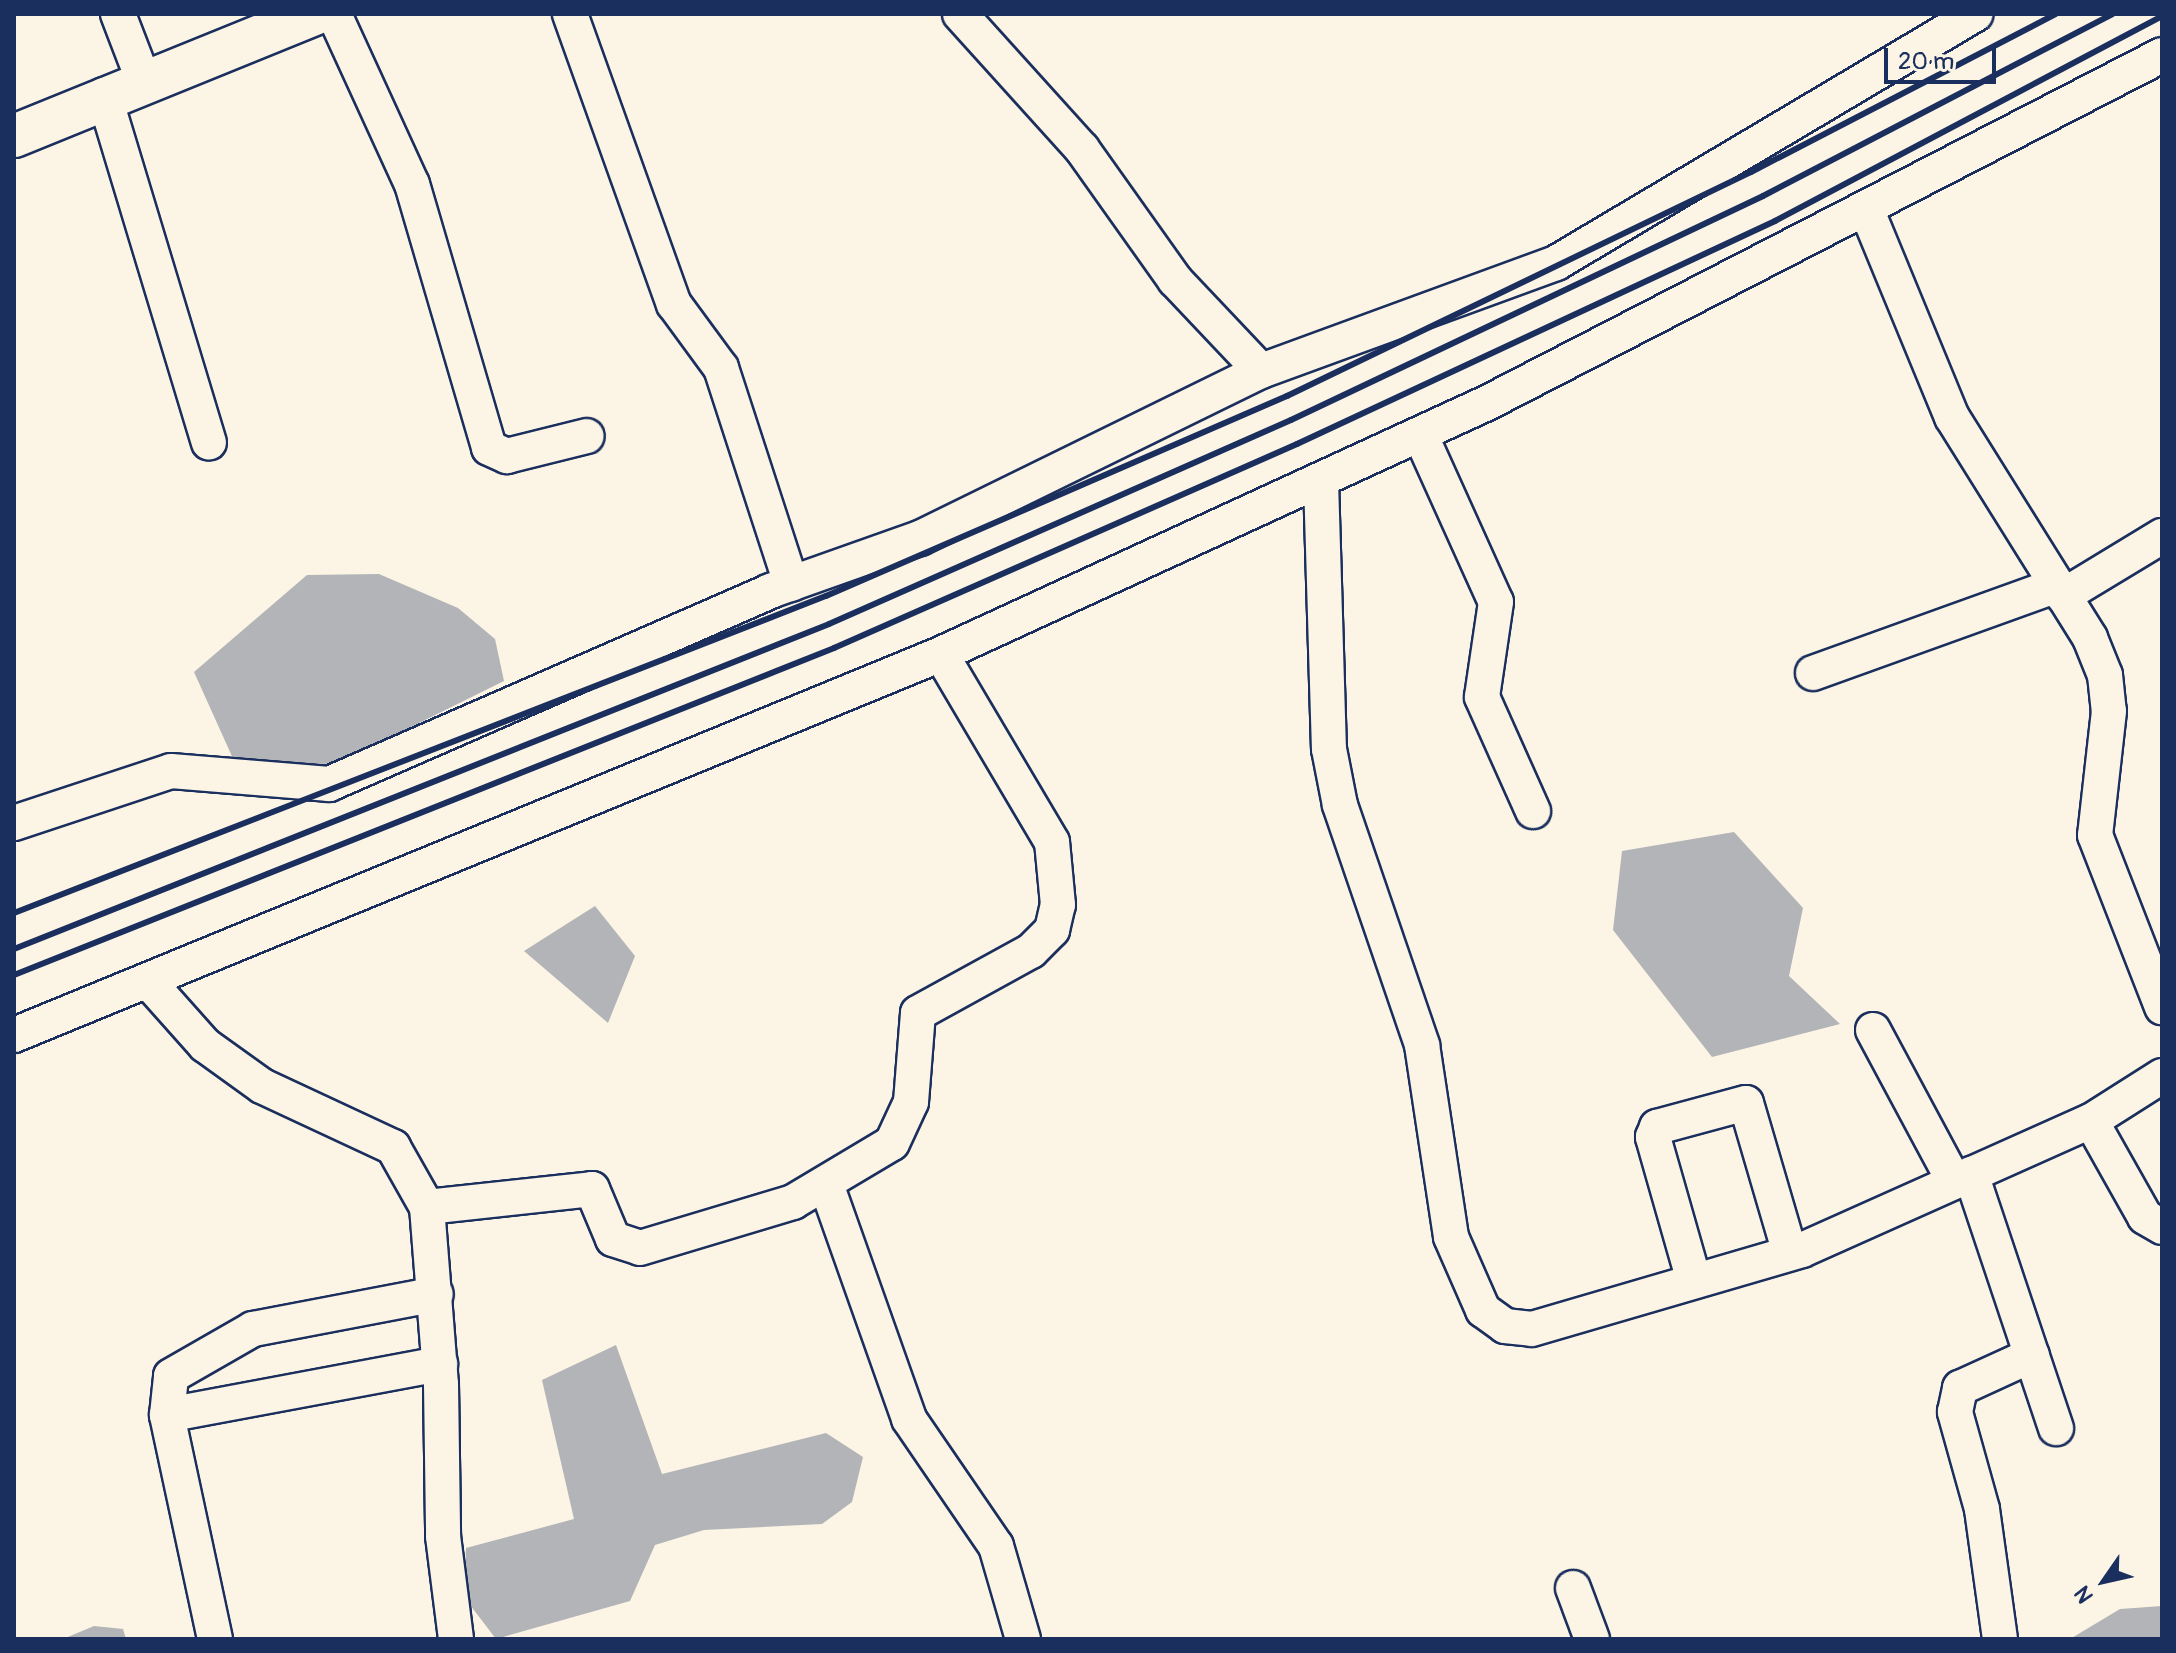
<!DOCTYPE html>
<style>
body{margin:0}
#map{position:relative;width:2176px;height:1653px;overflow:hidden;background:#fcf5e5;font-family:Pangolin,sans-serif}
div>[style]{position:absolute}
.water>*{inset:0;background:#b2b4b8}
.roads{filter:drop-shadow(2px 0 #1b2f5e) drop-shadow(-2px 0 #1b2f5e) drop-shadow(0 2px #1b2f5e) drop-shadow(0 -2px #1b2f5e)}
.minor>*{height:34px;margin:-17px;padding:0 17px;transform-origin:17px;border-radius:17px;background:#fcf5e5}
.tertiary>*{height:42px;margin:-21px;padding:0 21px;transform-origin:21px;border-radius:21px;background:#fcf5e5}
.rail>*{height:6px;margin:-3px;padding:0 3px;transform-origin:3px;border-radius:3px;background:#1b2f5e}
span{translate:-50% -50%;white-space:nowrap;text-align:center;line-height:1.15;-webkit-text-stroke:6px #fcf5e5;paint-order:stroke}
.frame{position:absolute;inset:0;border:16px solid #1b2f5e;pointer-events:none}
.north{position:absolute;left:2064px;top:1541px;width:80px;height:80px;-webkit-text-stroke:6px #fcf5e5;paint-order:stroke;rotate:236deg;font-size:22px;font-weight:700;line-height:32px;text-align:center;color:#1b2f5e}
.north::after{content:'';display:block;margin:auto;width:28px;height:36px;background:#1b2f5e;clip-path:polygon(50% 0,100% 100%,50% 72%,0 100%)}
.scale{position:absolute;left:1884px;top:48px;width:112px;height:36px;box-sizing:border-box;border:4px solid #1b2f5e;border-top:0;padding-left:10px;font-size:24px;line-height:28px;white-space:nowrap;color:#1b2f5e;-webkit-text-stroke:6px #fcf5e5;paint-order:stroke}
</style>
<div id="map">
<div class="water">
<i style="clip-path:polygon(379px 574px,458px 608px,495px 639px,504px 681px,336px 764px,235px 763px,194px 672px,307px 575px)"></i>
<i style="clip-path:polygon(1734px 832px,1803px 908px,1789px 976px,1840px 1024px,1712px 1057px,1613px 930px,1622px 851px)"></i>
<i style="clip-path:polygon(595px 906px,635px 956px,608px 1023px,524px 951px)"></i>
<i style="clip-path:polygon(616px 1345px,662px 1474px,826px 1433px,863px 1457px,852px 1502px,822px 1524px,704px 1530px,655px 1545px,630px 1601px,496px 1639px,464px 1597px,466px 1548px,574px 1519px,542px 1380px)"></i>
<i style="clip-path:polygon(2162px 1606px,2162px 1639px,2070px 1639px,2120px 1609px)"></i>
<i style="clip-path:polygon(94px 1626px,123px 1629px,126px 1639px,63px 1639px)"></i>
</div>
<div class="roads">
<div class="minor">
<i style="left:118px;top:14px;width:70px;rotate:69deg"></i>
<i style="left:334px;top:14px;width:187px;rotate:65.4deg"></i>
<i style="left:412px;top:184px;width:275px;rotate:73.7deg"></i>
<i style="left:489px;top:448px;width:20px;rotate:24deg"></i>
<i style="left:507px;top:456px;width:82px;rotate:-14deg"></i>
<i style="left:570px;top:14px;width:308px;rotate:70.3deg"></i>
<i style="left:674px;top:304px;width:79px;rotate:53.7deg"></i>
<i style="left:721px;top:368px;width:227px;rotate:72deg"></i>
<i style="left:960px;top:14px;width:182px;rotate:47.9deg"></i>
<i style="left:1082px;top:149px;width:161px;rotate:54.6deg"></i>
<i style="left:1175px;top:280px;width:125px;rotate:46.6deg"></i>
<i style="left:104px;top:95px;width:363px;rotate:73.2deg"></i>
<i style="left:1867px;top:211px;width:223px;rotate:67.6deg"></i>
<i style="left:1952px;top:417px;width:261px;rotate:58deg"></i>
<i style="left:2090px;top:638px;width:40px;rotate:68deg"></i>
<i style="left:2105px;top:675px;width:36px;rotate:84deg"></i>
<i style="left:2109px;top:711px;width:125px;rotate:96.4deg"></i>
<i style="left:2095px;top:835px;width:185px;rotate:68.7deg"></i>
<i style="left:1420px;top:434px;width:184px;rotate:65.7deg"></i>
<i style="left:1496px;top:602px;width:96px;rotate:98.4deg"></i>
<i style="left:1482px;top:697px;width:125px;rotate:65.9deg"></i>
<i style="left:1321px;top:481px;width:268px;rotate:88.3deg"></i>
<i style="left:1329px;top:749px;width:57px;rotate:78.9deg"></i>
<i style="left:1340px;top:805px;width:254px;rotate:71.1deg"></i>
<i style="left:1422px;top:1045px;width:194px;rotate:81.4deg"></i>
<i style="left:1451px;top:1237px;width:80px;rotate:66.3deg"></i>
<i style="left:1483px;top:1310px;width:27px;rotate:36deg"></i>
<i style="left:1505px;top:1326px;width:27px;rotate:6deg"></i>
<i style="left:1532px;top:1329px;width:281px;rotate:-16.3deg"></i>
<i style="left:1802px;top:1250px;width:316px;rotate:-24.1deg"></i>
<i style="left:2091px;top:1121px;width:84px;rotate:-32.4deg"></i>
<i style="left:2063px;top:596px;width:116px;rotate:-31.2deg"></i>
<i style="left:1813px;top:673px;width:259px;rotate:-19.8deg"></i>
<i style="left:14px;top:823px;width:165px;rotate:-18.3deg"></i>
<i style="left:171px;top:771px;width:159px;rotate:4.7deg"></i>
<i style="left:329px;top:784px;width:481px;rotate:-23.6deg"></i>
<i style="left:770px;top:591px;width:159px;rotate:-19.5deg"></i>
<i style="left:920px;top:538px;width:380px;rotate:-26.1deg"></i>
<i style="left:1261px;top:371px;width:314px;rotate:-20.1deg"></i>
<i style="left:1556px;top:263px;width:488px;rotate:-30.7deg"></i>
<i style="left:148px;top:981px;width:86px;rotate:48.3deg"></i>
<i style="left:205px;top:1045px;width:70px;rotate:35.7deg"></i>
<i style="left:262px;top:1086px;width:145px;rotate:25deg"></i>
<i style="left:393px;top:1147px;width:69px;rotate:60.5deg"></i>
<i style="left:427px;top:1207px;width:178px;rotate:85.5deg"></i>
<i style="left:441px;top:1384px;width:152px;rotate:89.2deg"></i>
<i style="left:443px;top:1536px;width:104px;rotate:82.8deg"></i>
<i style="left:1873px;top:1030px;width:171px;rotate:61.8deg"></i>
<i style="left:14px;top:1035px;width:1002px;rotate:-22.34deg"></i>
<i style="left:941px;top:654px;width:601px;rotate:-24.69deg"></i>
<i style="left:1487px;top:403px;width:759px;rotate:-27.27deg"></i>
<i style="left:2091px;top:1121px;width:110px;rotate:60.6deg"></i>
<i style="left:2145px;top:1217px;width:20px;rotate:30deg"></i>
<i style="left:1971px;top:1174px;width:268px;rotate:71.5deg"></i>
<i style="left:826px;top:1184px;width:249px;rotate:70.5deg"></i>
<i style="left:909px;top:1419px;width:154px;rotate:55.6deg"></i>
<i style="left:996px;top:1546px;width:97px;rotate:73.8deg"></i>
<i style="left:427px;top:1207px;width:166px;rotate:-6.2deg"></i>
<i style="left:592px;top:1189px;width:54px;rotate:67.2deg"></i>
<i style="left:613px;top:1239px;width:28px;rotate:18deg"></i>
<i style="left:640px;top:1248px;width:160px;rotate:-16.7deg"></i>
<i style="left:793px;top:1202px;width:115px;rotate:-30.8deg"></i>
<i style="left:892px;top:1143px;width:45px;rotate:-65.1deg"></i>
<i style="left:911px;top:1102px;width:89px;rotate:-85.5deg"></i>
<i style="left:918px;top:1013px;width:129px;rotate:-28.8deg"></i>
<i style="left:1031px;top:951px;width:30px;rotate:-45deg"></i>
<i style="left:1052px;top:930px;width:26px;rotate:-77deg"></i>
<i style="left:1058px;top:905px;width:63px;rotate:-95.4deg"></i>
<i style="left:1052px;top:842px;width:218px;rotate:-120.6deg"></i>
<i style="left:1694px;top:1281px;width:150px;rotate:-105.9deg"></i>
<i style="left:1653px;top:1137px;width:11px;rotate:-68deg"></i>
<i style="left:1657px;top:1127px;width:92px;rotate:-15.1deg"></i>
<i style="left:1746px;top:1103px;width:156px;rotate:73.7deg"></i>
<i style="left:167px;top:1415px;width:278px;rotate:-10.6deg"></i>
<i style="left:1573px;top:1588px;width:54px;rotate:69.6deg"></i>
<i style="left:215px;top:1639px;width:229px;rotate:-102.1deg"></i>
<i style="left:167px;top:1415px;width:39px;rotate:-84deg"></i>
<i style="left:171px;top:1376px;width:95px;rotate:-29.8deg"></i>
<i style="left:253px;top:1329px;width:186px;rotate:-10.8deg"></i>
<i style="left:2000px;top:1639px;width:131px;rotate:-97.9deg"></i>
<i style="left:1982px;top:1509px;width:101px;rotate:-105.6deg"></i>
<i style="left:1955px;top:1412px;width:25px;rotate:-78deg"></i>
<i style="left:1960px;top:1388px;width:79px;rotate:-24.6deg"></i>
</div>
<div class="tertiary">
<i style="left:14px;top:136px;width:324px;rotate:-22.1deg"></i>
</div>
</div>
<div class="rail">
<i style="left:14px;top:913px;width:872px;rotate:-21.33deg"></i>
<i style="left:826px;top:596px;width:503px;rotate:-23.45deg"></i>
<i style="left:1287px;top:396px;width:515px;rotate:-25.77deg"></i>
<i style="left:1751px;top:172px;width:343px;rotate:-27.4deg"></i>
<i style="left:14px;top:949px;width:877px;rotate:-21.74deg"></i>
<i style="left:829px;top:624px;width:505px;rotate:-23.82deg"></i>
<i style="left:1291px;top:420px;width:522px;rotate:-25.39deg"></i>
<i style="left:1763px;top:196px;width:394px;rotate:-27.5deg"></i>
<i style="left:14px;top:975px;width:883px;rotate:-21.74deg"></i>
<i style="left:834px;top:648px;width:506px;rotate:-23.78deg"></i>
<i style="left:1297px;top:444px;width:527px;rotate:-25.01deg"></i>
<i style="left:1775px;top:221px;width:438px;rotate:-27.9deg"></i>
</div>
<div class="frame"></div>
<div class="north">N</div>
<div class="scale">20 m</div>
</div>
